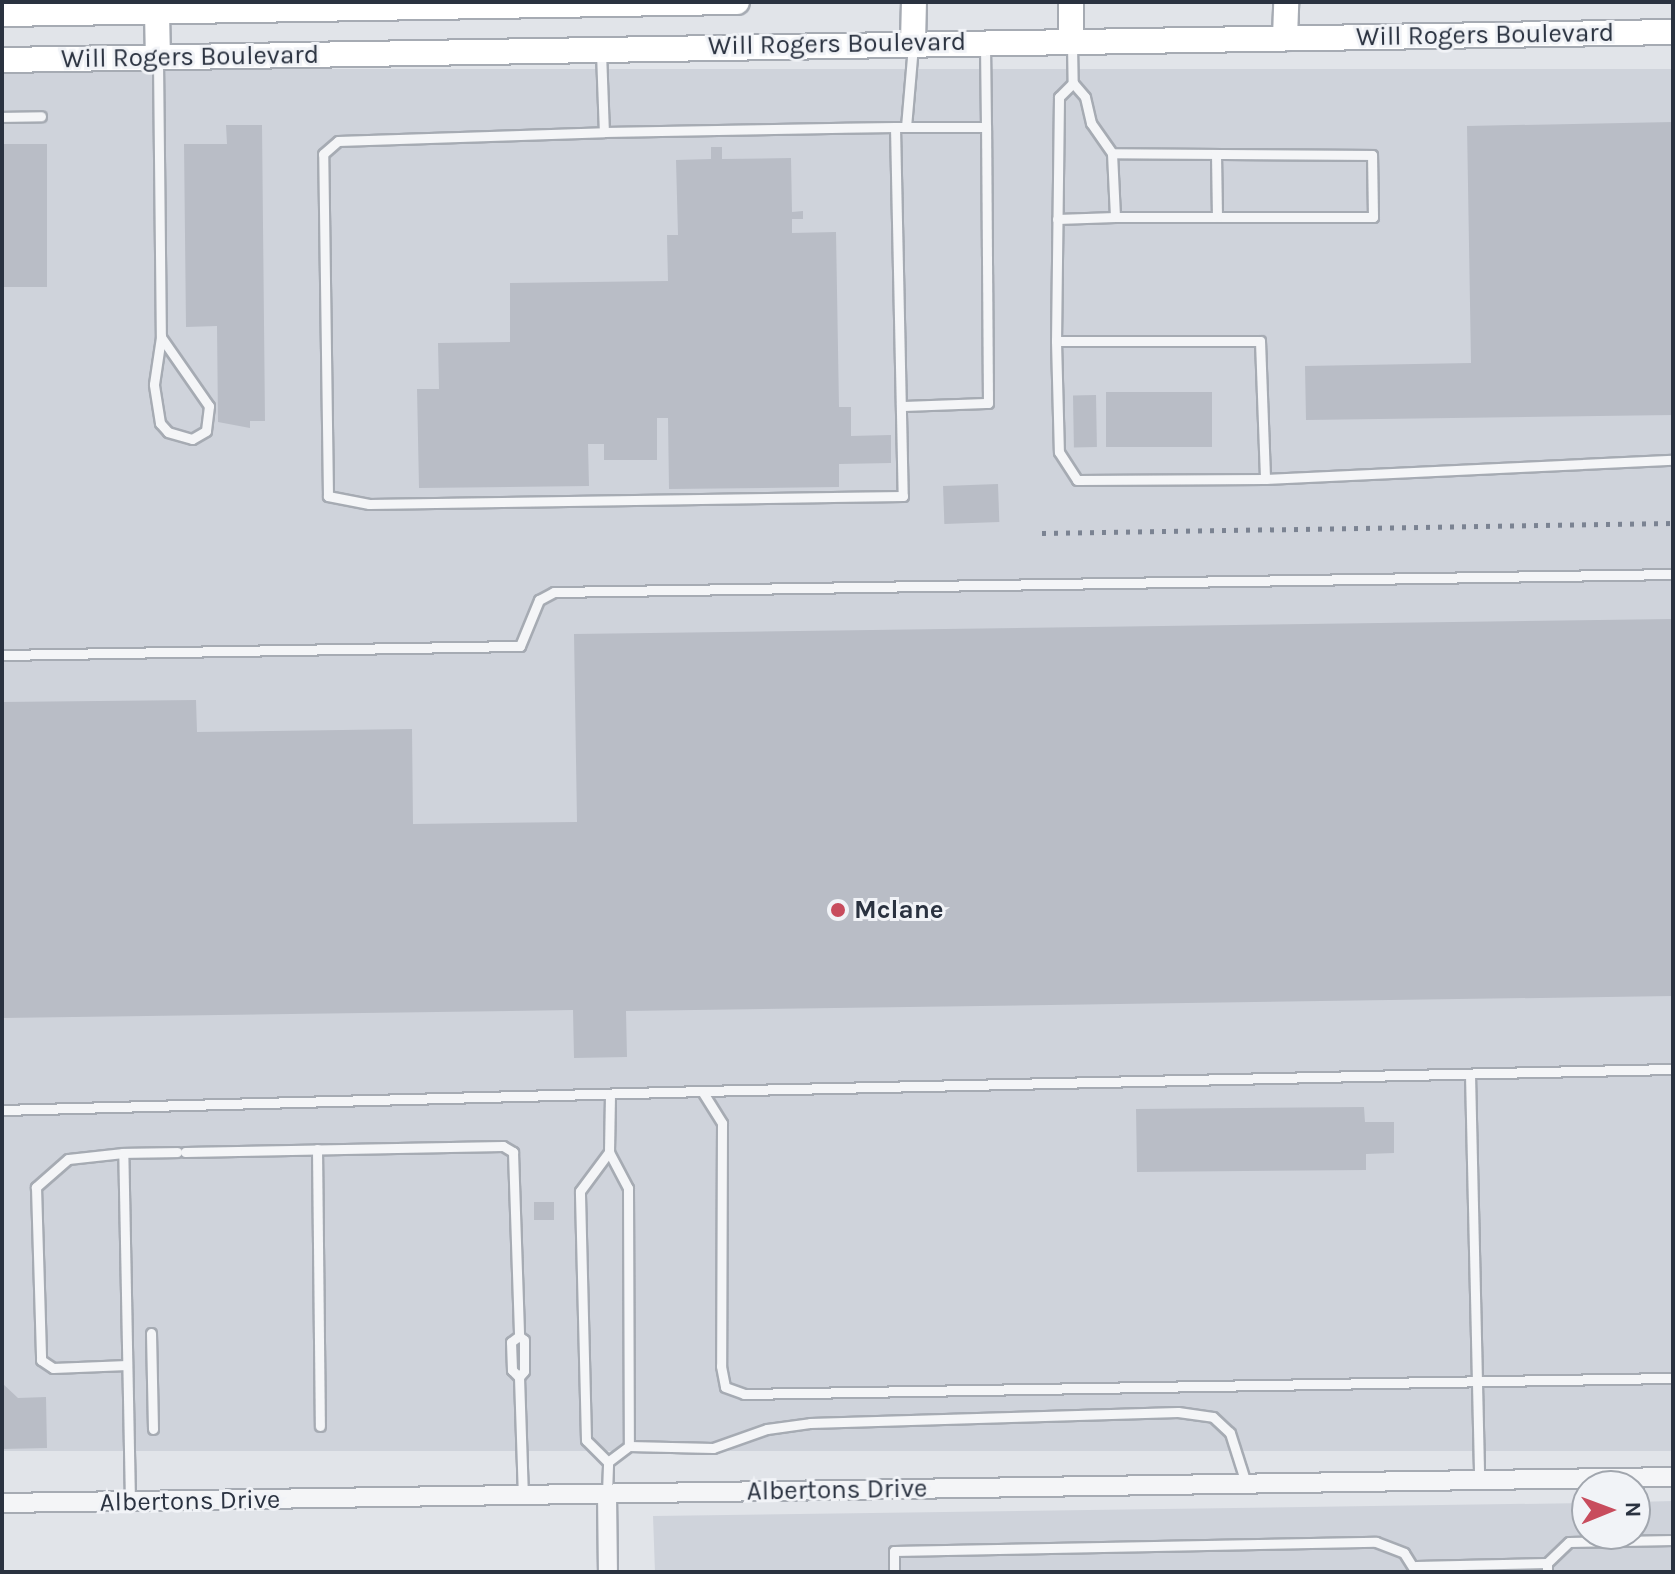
<!DOCTYPE html>
<style>
body{margin:0}
#map{position:relative;width:1675px;height:1574px;overflow:hidden;background:#e1e4e9;font-family:Karla,sans-serif}
div>[style]{position:absolute}
.built>*{inset:0;background:#cfd3db;transform-origin:0 0}
.building>*{inset:0;background:#b9bdc6;transform-origin:0 0}
.roads{filter:drop-shadow(2px 0 #a6abb3) drop-shadow(-2px 0 #a6abb3) drop-shadow(0 2px #a6abb3) drop-shadow(0 -2px #a6abb3)}
.lane>*{height:9px;margin:-4.5px;padding:0 4.5px;transform-origin:4.5px;border-radius:4.5px;background:#f4f5f7}
.street>*{height:18px;margin:-9px;padding:0 9px;transform-origin:9px;border-radius:9px;background:#f4f5f7}
.secondary>*{height:24px;margin:-12px;padding:0 12px;transform-origin:12px;border-radius:12px;background:#fff}
.rail>*{height:5px;margin-top:-2.5px;transform-origin:0;background:repeating-linear-gradient(90deg,#7b8392 0 4px,transparent 0 12px)}
.dots>*{width:22px;height:22px;translate:-50% -50%;box-sizing:border-box;border:4px solid #f1f3f7;border-radius:50%}
span{translate:-50% -50%;white-space:nowrap;text-align:center;line-height:1.15;-webkit-text-stroke:6px #f1f3f7;paint-order:stroke}
.street-label{font-size:26px;color:#2a3240}
.poi-label{font-size:26px;color:#2a3240;font-weight:700}
.left{translate:0 -50%;text-align:left}
.frame{position:absolute;inset:0;border:4px solid #2a3240;pointer-events:none}
.north{position:absolute;left:1571px;top:1470px;width:80px;height:80px;box-sizing:border-box;background:#f1f3f7;border:2px solid #a1a6ae;border-radius:50%;rotate:89deg;font-size:22px;font-weight:700;line-height:32px;text-align:center;color:#2a3240}
.north::after{content:'';display:block;margin:auto;width:28px;height:36px;background:#c84c5d;clip-path:polygon(50% 0,100% 100%,50% 72%,0 100%)}
</style>
<div id="map">
<div class="built">
<i style="left:1673px;top:69px;width:1382px;height:1671px;rotate:90deg"></i>
<i style="clip-path:polygon(1673px 1501px,1673px 1572px,655px 1572px,653px 1516px,1587px 1503px,1587px 1534px,1635px 1534px,1635px 1502px)"></i>
</div>
<div class="building">
<i style="clip-path:polygon(1673px 122px,1673px 415px,1306px 420px,1305px 366px,1471px 363px,1467px 126px)"></i>
<i style="clip-path:polygon(226px 125px,262px 125px,265px 421px,250px 421px,250px 428px,218px 422px,217px 326px,186px 327px,184px 144px,227px 144px)"></i>
<i style="left:2px;top:144px;width:45px;height:143px"></i>
<i style="clip-path:polygon(711px 147px,722px 147px,722px 159px,791px 158px,792px 212px,803px 211px,803px 219px,792px 219px,792px 233px,836px 232px,839px 407px,851px 407px,851px 436px,891px 435px,891px 463px,839px 464px,839px 487px,669px 489px,668px 418px,657px 418px,657px 460px,604px 460px,604px 444px,588px 444px,589px 486px,419px 488px,417px 389px,439px 389px,438px 343px,510px 342px,510px 283px,668px 281px,667px 235px,678px 235px,676px 160px,711px 159px)"></i>
<i style="left:1106px;top:392px;width:106px;height:55px"></i>
<i style="left:1096px;top:395px;width:52px;height:23px;rotate:89deg"></i>
<i style="left:998px;top:484px;width:38px;height:55px;rotate:88deg"></i>
<i style="clip-path:polygon(1673px 619px,1673px 996px,626px 1011px,627px 1057px,574px 1058px,573px 1010px,2px 1018px,2px 702px,196px 700px,197px 732px,412px 729px,413px 824px,577px 822px,574px 634px)"></i>
<i style="clip-path:polygon(1364px 1107px,1365px 1122px,1394px 1122px,1394px 1153px,1366px 1154px,1366px 1170px,1137px 1172px,1136px 1109px)"></i>
<i style="left:534px;top:1202px;width:20px;height:18px"></i>
<i style="clip-path:polygon(2px 1383px,18px 1398px,46px 1397px,47px 1448px,2px 1449px)"></i>
</div>
<div class="roads">
<div class="lane">
<i style="left:1072px;top:44px;width:39px;rotate:89deg"></i>
<i style="left:1073px;top:83px;width:18px;rotate:49deg"></i>
<i style="left:1085px;top:97px;width:27px;rotate:77deg"></i>
<i style="left:1091px;top:123px;width:37px;rotate:55deg"></i>
<i style="left:1112px;top:153px;width:64px;rotate:87.3deg"></i>
<i style="left:1115px;top:217px;width:258px"></i>
<i style="left:1373px;top:217px;width:62px;rotate:-90.9deg"></i>
<i style="left:1372px;top:155px;width:260px;rotate:-179.6deg"></i>
<i style="left:601px;top:52px;width:80px;rotate:87.9deg"></i>
<i style="left:158px;top:61px;width:276px;rotate:89.4deg"></i>
<i style="left:1073px;top:83px;width:20px;rotate:135deg"></i>
<i style="left:1059px;top:97px;width:244px;rotate:90.7deg"></i>
<i style="left:1056px;top:341px;width:111px;rotate:88.5deg"></i>
<i style="left:1059px;top:452px;width:33px;rotate:57deg"></i>
<i style="left:1077px;top:480px;width:188px;rotate:-0.3deg"></i>
<i style="left:1265px;top:479px;width:408px;rotate:-2.7deg"></i>
<i style="left:2px;top:117px;width:39px;rotate:-1deg"></i>
<i style="left:895px;top:127px;width:369px;rotate:88.8deg"></i>
<i style="left:903px;top:496px;width:534px;rotate:179.14deg"></i>
<i style="left:369px;top:504px;width:42px;rotate:-169deg"></i>
<i style="left:328px;top:496px;width:342px;rotate:-90.8deg"></i>
<i style="left:323px;top:154px;width:20px;rotate:-41deg"></i>
<i style="left:338px;top:141px;width:266px;rotate:-1.9deg"></i>
<i style="left:604px;top:132px;width:291px;rotate:-1deg"></i>
<i style="left:895px;top:127px;width:11px"></i>
<i style="left:906px;top:127px;width:82px;rotate:-85.1deg"></i>
<i style="left:906px;top:127px;width:80px"></i>
<i style="left:986px;top:127px;width:82px;rotate:-90.7deg"></i>
<i style="left:1216px;top:154px;width:63px;rotate:89.1deg"></i>
<i style="left:1057px;top:219px;width:58px;rotate:-2deg"></i>
<i style="left:161px;top:337px;width:84px;rotate:55.2deg"></i>
<i style="left:209px;top:406px;width:25px;rotate:97deg"></i>
<i style="left:206px;top:431px;width:16px;rotate:150deg"></i>
<i style="left:192px;top:439px;width:25px;rotate:-164deg"></i>
<i style="left:168px;top:432px;width:12px;rotate:-132deg"></i>
<i style="left:160px;top:423px;width:39px;rotate:-99deg"></i>
<i style="left:154px;top:384px;width:48px;rotate:-81.5deg"></i>
<i style="left:1056px;top:341px;width:204px"></i>
<i style="left:1260px;top:341px;width:138px;rotate:87.9deg"></i>
<i style="left:901px;top:406px;width:87px;rotate:-2deg"></i>
<i style="left:988px;top:403px;width:276px;rotate:-90.4deg"></i>
<i style="left:2px;top:655px;width:518px;rotate:-1deg"></i>
<i style="left:520px;top:646px;width:50px;rotate:-67.6deg"></i>
<i style="left:539px;top:600px;width:17px;rotate:-28deg"></i>
<i style="left:554px;top:592px;width:1119px;rotate:-0.92deg"></i>
<i style="left:1470px;top:1074px;width:406px;rotate:88.7deg"></i>
<i style="left:702px;top:1091px;width:971px;rotate:-1.3deg"></i>
<i style="left:2px;top:1110px;width:700px;rotate:-1.55deg"></i>
<i style="left:702px;top:1091px;width:38px;rotate:58deg"></i>
<i style="left:722px;top:1123px;width:243px;rotate:90.2deg"></i>
<i style="left:721px;top:1366px;width:21px;rotate:79deg"></i>
<i style="left:725px;top:1387px;width:20px;rotate:20deg"></i>
<i style="left:744px;top:1394px;width:929px;rotate:-0.99deg"></i>
<i style="left:317px;top:1149px;width:277px;rotate:89.4deg"></i>
<i style="left:185px;top:1152px;width:318px;rotate:-1.1deg"></i>
<i style="left:503px;top:1146px;width:12px;rotate:31deg"></i>
<i style="left:513px;top:1152px;width:184px;rotate:88.1deg"></i>
<i style="left:609px;top:1152px;width:58px;rotate:-89deg"></i>
<i style="left:123px;top:1153px;width:55px;rotate:173.8deg"></i>
<i style="left:68px;top:1159px;width:43px;rotate:138.8deg"></i>
<i style="left:36px;top:1187px;width:173px;rotate:88.3deg"></i>
<i style="left:41px;top:1360px;width:14px;rotate:34deg"></i>
<i style="left:53px;top:1368px;width:74px;rotate:-2.3deg"></i>
<i style="left:151px;top:1333px;width:96px;rotate:88.8deg"></i>
<i style="left:519px;top:1377px;width:10px;rotate:-135deg"></i>
<i style="left:512px;top:1370px;width:28px;rotate:-92deg"></i>
<i style="left:511px;top:1342px;width:10px;rotate:-37deg"></i>
<i style="left:519px;top:1336px;width:6px;rotate:39deg"></i>
<i style="left:524px;top:1340px;width:31px;rotate:90deg"></i>
<i style="left:524px;top:1371px;width:8px;rotate:130deg"></i>
<i style="left:519px;top:1377px;width:118px;rotate:88.1deg"></i>
<i style="left:629px;top:1446px;width:84px;rotate:1.4deg"></i>
<i style="left:713px;top:1448px;width:57px;rotate:-19.4deg"></i>
<i style="left:767px;top:1429px;width:43px;rotate:-7.9deg"></i>
<i style="left:810px;top:1423px;width:368px;rotate:-1.7deg"></i>
<i style="left:1178px;top:1412px;width:35px;rotate:8deg"></i>
<i style="left:1213px;top:1417px;width:23px;rotate:43deg"></i>
<i style="left:1230px;top:1433px;width:52px;rotate:72.3deg"></i>
<i style="left:607px;top:1494px;width:32px;rotate:-88deg"></i>
<i style="left:608px;top:1462px;width:31px;rotate:-135deg"></i>
<i style="left:586px;top:1440px;width:249px;rotate:-91.4deg"></i>
<i style="left:580px;top:1191px;width:49px;rotate:-53.4deg"></i>
<i style="left:609px;top:1152px;width:41px;rotate:62.2deg"></i>
<i style="left:628px;top:1188px;width:258px;rotate:89.8deg"></i>
<i style="left:629px;top:1446px;width:26px;rotate:143deg"></i>
<i style="left:130px;top:1502px;width:349px;rotate:-91.1deg"></i>
<i style="left:123px;top:1153px;width:54px;rotate:-1.1deg"></i>
<i style="left:1547px;top:1563px;width:30px;rotate:-44deg"></i>
<i style="left:1569px;top:1542px;width:104px;rotate:-1.1deg"></i>
<i style="left:1416px;top:1566px;width:131px;rotate:-1.3deg"></i>
<i style="left:1547px;top:1563px;width:9px;rotate:90deg"></i>
<i style="left:894px;top:1572px;width:21px;rotate:-90deg"></i>
<i style="left:894px;top:1551px;width:482px;rotate:-1.1deg"></i>
<i style="left:1376px;top:1542px;width:30px;rotate:21deg"></i>
<i style="left:1404px;top:1553px;width:22px;rotate:58deg"></i>
</div>
<div class="street">
<i style="left:607px;top:1494px;width:78px;rotate:89.3deg"></i>
<i style="left:2px;top:1503px;width:1671px;rotate:-0.89deg"></i>
</div>
<div class="secondary">
<i style="left:1071px;top:2px;width:39px;rotate:90deg"></i>
<i style="left:157px;top:12px;width:46px;rotate:88.8deg"></i>
<i style="left:2px;top:14px;width:735px;rotate:-0.94deg"></i>
<i style="left:1285px;top:38px;width:36px;rotate:-88deg"></i>
<i style="left:913px;top:42px;width:40px;rotate:-88.6deg"></i>
<i style="left:2px;top:60px;width:1671px;rotate:-0.96deg"></i>
</div>
</div>
<div class="rail">
<i style="left:1042px;top:533px;width:631px;rotate:-0.91deg"></i>
</div>
<div class="dots">
<i style="left:838px;top:910px;background:#c84c5d"></i>
</div>
<div class="street-label">
<span style="left:1485px;top:35px;rotate:-1deg">Will Rogers Boulevard</span>
<span style="left:837px;top:44px;rotate:-1deg">Will Rogers Boulevard</span>
<span style="left:190px;top:57px;rotate:-1deg">Will Rogers Boulevard</span>
<span style="left:837px;top:1490px;rotate:-1deg">Albertons Drive</span>
<span style="left:190px;top:1501px;rotate:-1deg">Albertons Drive</span>
</div>
<div class="poi-label">
<span class="left" style="left:854px;top:910px">Mclane</span>
</div>
<div class="frame"></div>
<div class="north">N</div>
</div>
